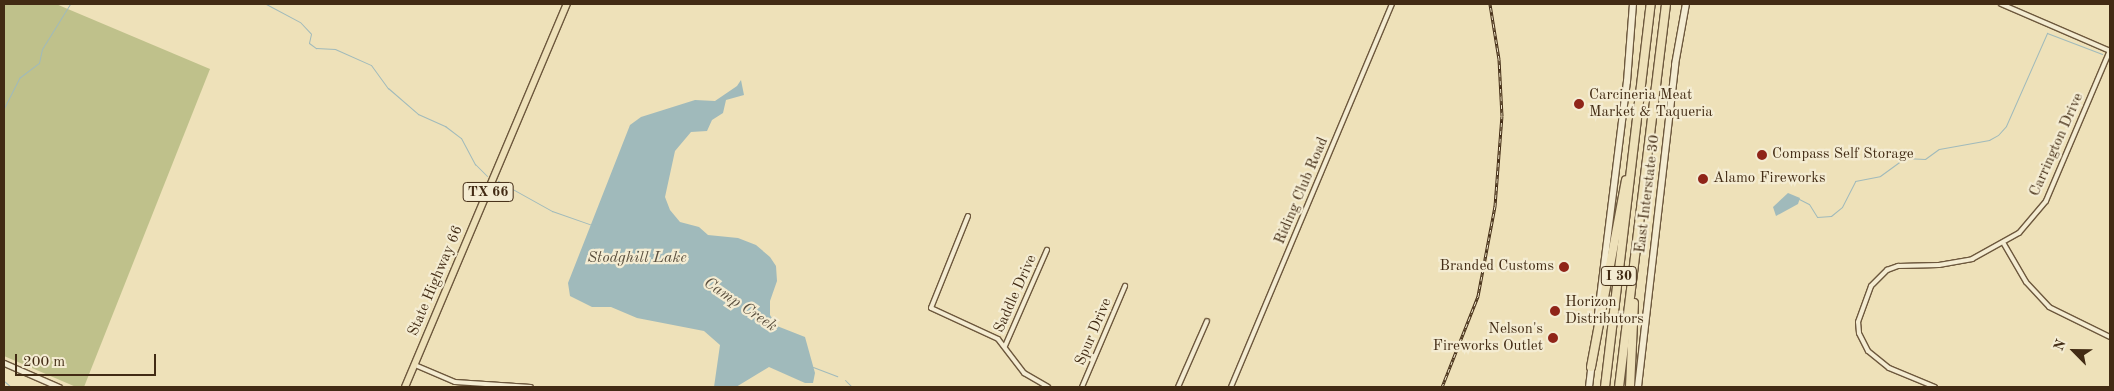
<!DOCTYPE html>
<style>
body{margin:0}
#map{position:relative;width:2114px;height:391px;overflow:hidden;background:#eee1b9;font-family:"Old Standard TT",serif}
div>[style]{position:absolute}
.green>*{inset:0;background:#bfc18b}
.water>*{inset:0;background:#a0babb}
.stream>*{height:1px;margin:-0.5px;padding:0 0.5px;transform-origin:0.5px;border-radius:0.5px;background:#a0babb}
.roads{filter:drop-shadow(1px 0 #6d583d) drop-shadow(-1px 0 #6d583d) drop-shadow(0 1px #6d583d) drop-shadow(0 -1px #6d583d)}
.minor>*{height:4px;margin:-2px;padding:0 2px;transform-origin:2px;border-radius:2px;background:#f4ecd2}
.tertiary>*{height:5px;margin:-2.5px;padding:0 2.5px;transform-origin:2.5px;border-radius:2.5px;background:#f4ecd2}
.secondary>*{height:5.5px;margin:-2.75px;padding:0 2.75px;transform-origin:2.75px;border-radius:2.75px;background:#f4ecd2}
.primary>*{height:6px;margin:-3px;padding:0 3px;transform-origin:3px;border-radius:3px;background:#eee1b9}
.motorway>*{height:8px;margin:-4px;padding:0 4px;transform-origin:4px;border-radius:4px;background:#eee1b9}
.rail>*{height:3px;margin-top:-1.5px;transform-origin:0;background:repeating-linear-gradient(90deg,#f4ecd2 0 4px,#422b14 0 8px);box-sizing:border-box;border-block:1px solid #422b14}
.dots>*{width:14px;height:14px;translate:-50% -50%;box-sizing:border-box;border:2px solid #f4ecd2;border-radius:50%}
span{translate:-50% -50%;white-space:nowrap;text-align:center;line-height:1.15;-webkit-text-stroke:4.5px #f4ecd2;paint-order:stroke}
.shield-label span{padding:1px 4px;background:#f4ecd2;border:1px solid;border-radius:4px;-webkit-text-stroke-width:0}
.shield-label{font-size:14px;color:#422b14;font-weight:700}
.poi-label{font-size:15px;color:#422b14}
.left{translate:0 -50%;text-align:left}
.right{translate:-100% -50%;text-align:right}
.street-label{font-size:15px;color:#422b14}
.water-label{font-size:16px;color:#5a4f3e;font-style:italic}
.frame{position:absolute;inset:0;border:5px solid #422b14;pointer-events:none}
.north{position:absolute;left:2049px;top:326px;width:50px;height:50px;-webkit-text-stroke:4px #f4ecd2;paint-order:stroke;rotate:293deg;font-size:14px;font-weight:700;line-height:20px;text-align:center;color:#422b14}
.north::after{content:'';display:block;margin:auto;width:18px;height:22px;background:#422b14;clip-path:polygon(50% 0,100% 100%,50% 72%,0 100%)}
.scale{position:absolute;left:15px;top:354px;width:141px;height:22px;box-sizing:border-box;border:2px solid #422b14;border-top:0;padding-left:6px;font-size:15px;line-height:18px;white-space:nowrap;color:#422b14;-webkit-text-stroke:4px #f4ecd2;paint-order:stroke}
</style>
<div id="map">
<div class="green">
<i style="clip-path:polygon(4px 4px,56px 4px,210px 69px,84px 387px,76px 387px,4px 356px)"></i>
</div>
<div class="water">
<i style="clip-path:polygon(741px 80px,744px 95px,726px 100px,723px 113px,712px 120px,707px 131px,691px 132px,675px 151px,665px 197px,670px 210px,680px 222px,699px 227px,708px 235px,738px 238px,756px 245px,770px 257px,776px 266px,777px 281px,770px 301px,770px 315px,777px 326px,805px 337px,815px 373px,813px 383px,805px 383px,769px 367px,736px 387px,714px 387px,720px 345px,704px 331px,637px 318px,611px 307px,592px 307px,570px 296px,568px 283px,630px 125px,641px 117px,695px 100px,715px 101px,737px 86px)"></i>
<i style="clip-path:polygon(1788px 193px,1800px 198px,1798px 204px,1776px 216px,1773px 207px)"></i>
</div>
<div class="stream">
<i style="left:266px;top:4px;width:38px;rotate:28deg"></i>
<i style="left:300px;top:22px;width:16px;rotate:47deg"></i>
<i style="left:311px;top:34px;width:9px;rotate:103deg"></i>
<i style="left:309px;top:43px;width:9px;rotate:36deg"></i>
<i style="left:316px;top:48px;width:19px;rotate:3deg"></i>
<i style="left:335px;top:49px;width:39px;rotate:24deg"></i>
<i style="left:371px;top:65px;width:29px;rotate:54deg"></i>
<i style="left:388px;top:88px;width:40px;rotate:41deg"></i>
<i style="left:418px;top:114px;width:30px;rotate:24deg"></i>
<i style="left:445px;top:126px;width:20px;rotate:37deg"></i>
<i style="left:461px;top:138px;width:30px;rotate:62deg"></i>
<i style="left:475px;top:164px;width:17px;rotate:45deg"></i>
<i style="left:4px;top:108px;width:34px;rotate:-63deg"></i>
<i style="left:19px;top:78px;width:25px;rotate:-37deg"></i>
<i style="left:39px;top:63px;width:14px;rotate:-78deg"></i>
<i style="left:42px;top:49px;width:53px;rotate:-58.1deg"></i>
<i style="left:498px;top:181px;width:62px;rotate:29.1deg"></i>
<i style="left:552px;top:211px;width:42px;rotate:19.3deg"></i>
<i style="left:1799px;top:199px;width:11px;rotate:27deg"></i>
<i style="left:1809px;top:204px;width:15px;rotate:58deg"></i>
<i style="left:1817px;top:217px;width:14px;rotate:-4deg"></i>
<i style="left:1831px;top:216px;width:14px;rotate:-39deg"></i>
<i style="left:1842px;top:207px;width:29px;rotate:-63deg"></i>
<i style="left:1855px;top:181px;width:25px;rotate:-11deg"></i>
<i style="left:1880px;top:176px;width:31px;rotate:-36deg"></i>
<i style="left:1905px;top:158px;width:20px;rotate:3deg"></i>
<i style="left:1925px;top:159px;width:17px;rotate:-36deg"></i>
<i style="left:1939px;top:149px;width:51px;rotate:-10.2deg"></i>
<i style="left:1989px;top:140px;width:10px;rotate:-29deg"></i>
<i style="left:1998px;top:135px;width:12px;rotate:-48deg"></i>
<i style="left:2006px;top:126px;width:102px;rotate:-66.2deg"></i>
<i style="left:2047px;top:33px;width:59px;rotate:20.9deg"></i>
<i style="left:813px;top:367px;width:26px;rotate:21deg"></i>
<i style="left:845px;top:380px;width:10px;rotate:45deg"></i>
<i style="left:4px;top:381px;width:9px;rotate:41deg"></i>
</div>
<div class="roads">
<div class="minor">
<i style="left:2001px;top:4px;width:119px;rotate:23.3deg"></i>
<i style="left:968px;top:216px;width:99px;rotate:111.9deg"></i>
<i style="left:931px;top:308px;width:74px;rotate:24.8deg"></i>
<i style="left:998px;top:339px;width:43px;rotate:52.6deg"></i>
<i style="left:1024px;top:373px;width:28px;rotate:30deg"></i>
<i style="left:2004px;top:244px;width:44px;rotate:59.9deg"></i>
<i style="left:2026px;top:282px;width:34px;rotate:47deg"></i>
<i style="left:2049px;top:307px;width:68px;rotate:26.2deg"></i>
<i style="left:1005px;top:346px;width:105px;rotate:-66.4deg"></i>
<i style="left:415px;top:365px;width:43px;rotate:23deg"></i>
<i style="left:455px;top:382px;width:76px;rotate:3.8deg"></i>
<i style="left:1082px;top:387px;width:110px;rotate:-66.9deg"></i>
<i style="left:1178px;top:387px;width:72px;rotate:-66.3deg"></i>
<i style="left:1231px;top:387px;width:415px;rotate:-67.2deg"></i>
<i style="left:1935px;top:387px;width:50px;rotate:-157.6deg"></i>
<i style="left:1889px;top:368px;width:27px;rotate:-141deg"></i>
<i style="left:1868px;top:351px;width:20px;rotate:-117deg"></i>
<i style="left:1859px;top:333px;width:11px;rotate:-95deg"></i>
<i style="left:1858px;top:322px;width:38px;rotate:-70deg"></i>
<i style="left:1871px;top:286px;width:23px;rotate:-45deg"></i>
<i style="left:1887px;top:270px;width:12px;rotate:-20deg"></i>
<i style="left:1898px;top:266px;width:41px;rotate:-1.4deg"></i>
<i style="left:1939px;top:265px;width:34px;rotate:-10deg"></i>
<i style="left:1972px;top:259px;width:54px;rotate:-29deg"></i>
<i style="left:2019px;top:233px;width:42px;rotate:-49.8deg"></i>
<i style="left:2046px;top:201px;width:164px;rotate:-67deg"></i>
</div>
<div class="tertiary">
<i style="left:4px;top:363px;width:60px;rotate:23.6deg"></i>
</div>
<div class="secondary">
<i style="left:1598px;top:314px;width:234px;rotate:-82.9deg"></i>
<i style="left:1627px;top:82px;width:78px;rotate:-85.6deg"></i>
<i style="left:1589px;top:387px;width:24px;rotate:-83deg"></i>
<i style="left:1638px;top:387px;width:324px;rotate:-83.4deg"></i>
<i style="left:1675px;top:65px;width:62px;rotate:-79.8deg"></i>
</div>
<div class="primary">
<i style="left:405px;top:387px;width:416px;rotate:-67.1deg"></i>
</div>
<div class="motorway">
<i style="left:1591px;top:367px;width:190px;rotate:-79.4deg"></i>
<i style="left:1605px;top:387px;width:386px;rotate:-83.2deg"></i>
<i style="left:1619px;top:387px;width:386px;rotate:-83deg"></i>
<i style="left:1630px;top:387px;width:84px;rotate:-87.3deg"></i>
</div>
</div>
<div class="rail">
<i style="left:1442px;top:387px;width:98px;rotate:-68.4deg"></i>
<i style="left:1478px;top:296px;width:92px;rotate:-79.3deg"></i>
<i style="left:1495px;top:206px;width:90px;rotate:-85.6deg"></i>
<i style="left:1502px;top:116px;width:57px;rotate:-93deg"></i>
<i style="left:1499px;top:59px;width:56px;rotate:-99.3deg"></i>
</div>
<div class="dots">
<i style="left:1579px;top:104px;background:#8f2418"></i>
<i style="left:1762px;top:155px;background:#8f2418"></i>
<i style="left:1703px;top:179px;background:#8f2418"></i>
<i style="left:1564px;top:267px;background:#8f2418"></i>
<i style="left:1555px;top:311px;background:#8f2418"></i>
<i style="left:1553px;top:338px;background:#8f2418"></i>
</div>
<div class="shield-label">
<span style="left:488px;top:192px">TX 66</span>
<span style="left:1619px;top:276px">I 30</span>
</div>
<div class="poi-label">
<span class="left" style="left:1589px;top:104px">Carcineria Meat<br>Market &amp; Taqueria</span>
<span class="left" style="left:1772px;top:155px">Compass Self Storage</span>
<span class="left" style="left:1713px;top:179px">Alamo Fireworks</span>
<span class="right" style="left:1554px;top:267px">Branded Customs</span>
<span class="left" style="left:1565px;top:311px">Horizon<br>Distributors</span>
<span class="right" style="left:1543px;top:338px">Nelson's<br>Fireworks Outlet</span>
</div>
<div class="street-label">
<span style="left:2057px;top:145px;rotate:-66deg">Carrington Drive</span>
<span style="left:1302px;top:191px;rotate:-67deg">Riding Club Road</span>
<span style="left:1648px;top:194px;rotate:-83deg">East Interstate 30</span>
<span style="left:436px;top:281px;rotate:-67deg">State Highway 66</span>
<span style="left:1016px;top:294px;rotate:-66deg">Saddle Drive</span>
<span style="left:1094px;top:332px;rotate:-67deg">Spur Drive</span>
</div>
<div class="water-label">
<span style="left:637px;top:258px">Stodghill Lake</span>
<span style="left:740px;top:305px;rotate:34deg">Camp Creek</span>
</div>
<div class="frame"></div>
<div class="north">N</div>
<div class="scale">200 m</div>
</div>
